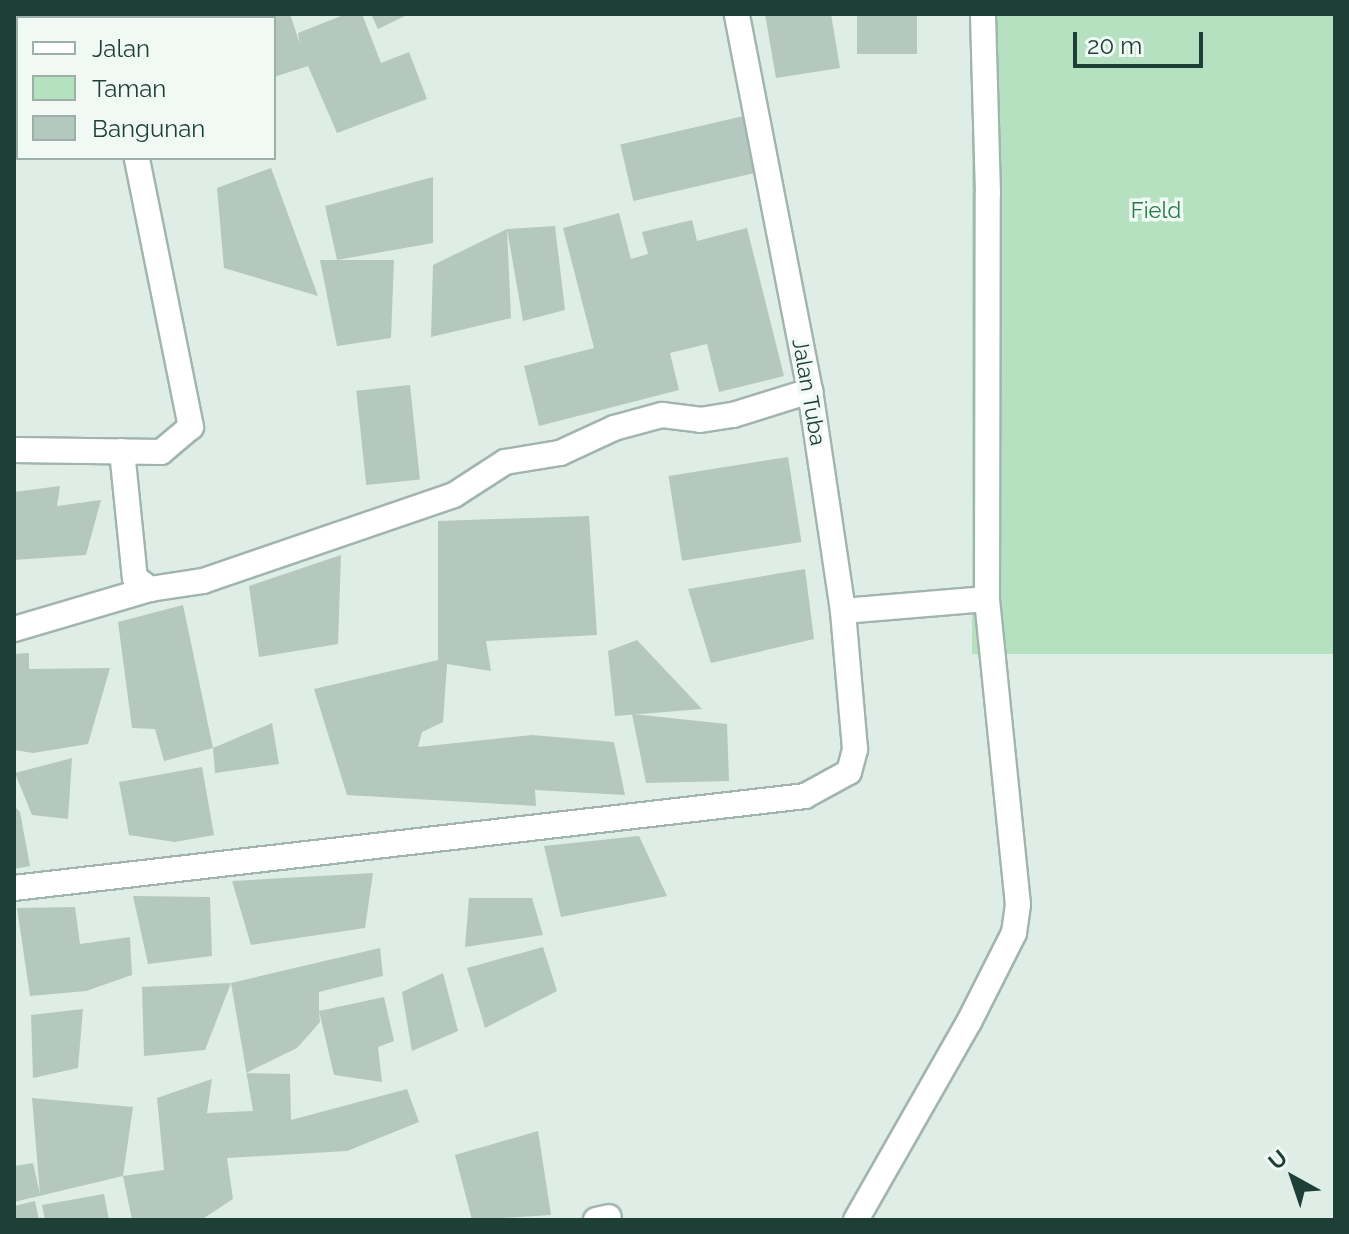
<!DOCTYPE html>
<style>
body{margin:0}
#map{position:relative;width:1349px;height:1234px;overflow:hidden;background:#dfede7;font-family:Raleway,sans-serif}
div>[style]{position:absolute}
.green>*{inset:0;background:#b5e1c1;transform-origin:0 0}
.building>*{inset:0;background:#b4c8bf;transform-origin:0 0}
.roads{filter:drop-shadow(2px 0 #a1b5ae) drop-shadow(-2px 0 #a1b5ae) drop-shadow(0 2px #a1b5ae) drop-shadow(0 -2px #a1b5ae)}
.street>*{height:24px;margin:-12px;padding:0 12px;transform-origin:12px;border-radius:12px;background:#fff}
span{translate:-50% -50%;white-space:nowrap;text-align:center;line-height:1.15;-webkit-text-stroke:7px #f0f9f4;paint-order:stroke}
.park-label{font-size:22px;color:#247a44}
.street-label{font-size:22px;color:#1e3f36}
.frame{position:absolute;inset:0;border:16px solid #1e3f36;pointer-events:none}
.legend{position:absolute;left:16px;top:16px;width:260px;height:144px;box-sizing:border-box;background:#f0f9f4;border:2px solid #9cafa8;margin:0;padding:10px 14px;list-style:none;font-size:24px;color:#1e3f36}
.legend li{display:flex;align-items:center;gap:16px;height:40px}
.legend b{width:40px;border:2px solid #9cafa8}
.north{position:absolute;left:1253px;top:1138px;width:80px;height:80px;-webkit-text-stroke:6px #f0f9f4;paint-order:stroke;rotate:320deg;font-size:22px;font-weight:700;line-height:32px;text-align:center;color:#1e3f36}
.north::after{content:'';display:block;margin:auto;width:28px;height:36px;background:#1e3f36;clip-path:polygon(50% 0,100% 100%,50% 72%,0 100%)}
.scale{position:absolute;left:1073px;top:32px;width:130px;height:36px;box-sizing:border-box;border:4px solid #1e3f36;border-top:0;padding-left:10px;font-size:24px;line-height:28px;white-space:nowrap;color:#1e3f36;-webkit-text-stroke:6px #f0f9f4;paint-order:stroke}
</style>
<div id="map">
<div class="green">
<i style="left:972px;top:14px;width:363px;height:640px"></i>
</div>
<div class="building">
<i style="clip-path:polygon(218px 14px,290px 14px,300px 44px,298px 33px,346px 14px,362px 14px,381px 63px,409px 52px,427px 99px,337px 133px,308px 66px,274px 77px,274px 18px)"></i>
<i style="clip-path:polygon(371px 14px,409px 14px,378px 29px)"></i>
<i style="clip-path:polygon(765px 14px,831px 14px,840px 68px,776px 78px)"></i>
<i style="left:857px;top:14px;width:60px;height:40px"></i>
<i style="left:18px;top:29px;width:69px;height:4px;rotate:90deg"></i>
<i style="left:748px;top:115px;width:58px;height:131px;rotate:77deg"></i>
<i style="clip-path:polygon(271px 168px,318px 296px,224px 268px,217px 188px)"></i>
<i style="clip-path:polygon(433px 177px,433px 243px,337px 260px,325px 206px)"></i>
<i style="clip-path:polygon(619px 213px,631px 259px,648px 254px,642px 232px,692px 220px,697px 241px,747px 228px,784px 376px,719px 392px,707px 344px,670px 353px,679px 390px,539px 426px,524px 366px,594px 348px,563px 228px)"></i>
<i style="clip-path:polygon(555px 226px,565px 310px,523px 321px,507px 229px,511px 318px,431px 337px,433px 265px,507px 229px)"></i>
<i style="clip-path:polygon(320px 260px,394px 260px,391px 338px,337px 346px)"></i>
<i style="left:410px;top:385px;width:95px;height:54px;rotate:84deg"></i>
<i style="left:788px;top:457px;width:86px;height:121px;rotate:81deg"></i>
<i style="clip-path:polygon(60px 486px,57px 506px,101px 500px,86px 555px,14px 560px,14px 492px)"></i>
<i style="clip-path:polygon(589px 516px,597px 635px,486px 641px,491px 671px,447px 664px,443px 722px,422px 732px,418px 747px,532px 735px,614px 742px,625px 795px,535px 790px,536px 806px,347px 795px,314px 689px,438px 660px,438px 521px)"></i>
<i style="clip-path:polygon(341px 555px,338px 644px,259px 657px,249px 586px)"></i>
<i style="clip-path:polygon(805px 569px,814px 639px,711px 663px,688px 589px)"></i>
<i style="clip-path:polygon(183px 605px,213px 748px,164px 761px,155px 729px,132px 728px,118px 622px)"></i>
<i style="clip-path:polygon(637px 640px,702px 709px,615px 716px,608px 651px)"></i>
<i style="clip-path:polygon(29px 653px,29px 669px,110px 668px,88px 744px,33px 753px,14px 750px,14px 654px)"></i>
<i style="clip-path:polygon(632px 714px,727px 724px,729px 781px,646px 783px)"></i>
<i style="clip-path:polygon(272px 723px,279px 764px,215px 773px,213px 748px)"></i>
<i style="clip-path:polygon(72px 758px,68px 819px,32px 815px,15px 773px)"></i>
<i style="clip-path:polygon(202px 767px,214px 835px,175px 842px,129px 835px,119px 782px)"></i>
<i style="clip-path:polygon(14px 806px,20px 812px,30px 866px,14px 869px)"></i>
<i style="clip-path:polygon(639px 836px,667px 896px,561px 917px,544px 846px)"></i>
<i style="clip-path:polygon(373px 873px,365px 928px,251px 945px,232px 881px)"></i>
<i style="clip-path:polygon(133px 896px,210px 897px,212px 956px,148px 964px)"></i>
<i style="clip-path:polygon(469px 898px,532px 898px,543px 935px,465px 947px)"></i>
<i style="clip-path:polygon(75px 907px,80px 944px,130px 937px,132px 975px,86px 991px,30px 996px,17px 908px)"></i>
<i style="clip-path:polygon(543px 947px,557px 991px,485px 1028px,467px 968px)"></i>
<i style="clip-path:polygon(380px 948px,383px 976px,319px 992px,319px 1011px,384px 997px,394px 1041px,378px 1047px,382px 1082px,334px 1075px,319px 1011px,320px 1022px,297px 1048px,246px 1073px,290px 1074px,291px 1120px,407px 1089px,419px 1122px,347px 1151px,227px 1158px,233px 1199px,201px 1220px,132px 1220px,123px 1176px,164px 1170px,157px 1098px,212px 1079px,207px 1113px,253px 1111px,231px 983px)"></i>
<i style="clip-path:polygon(443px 973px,458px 1031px,412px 1051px,402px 992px)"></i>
<i style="clip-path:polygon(231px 983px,205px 1050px,144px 1056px,142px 987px)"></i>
<i style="clip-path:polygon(83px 1009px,78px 1068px,33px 1078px,31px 1015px)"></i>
<i style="clip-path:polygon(32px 1098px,133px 1107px,123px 1176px,14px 1202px,14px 1166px,33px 1163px,40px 1194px)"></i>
<i style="clip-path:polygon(538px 1131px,551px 1215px,472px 1220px,455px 1155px)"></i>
<i style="clip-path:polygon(104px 1194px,109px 1220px,45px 1220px,42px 1205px)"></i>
<i style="clip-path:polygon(35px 1201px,39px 1220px,14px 1220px,14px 1206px)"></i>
</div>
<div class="roads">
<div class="street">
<i style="left:90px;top:14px;width:4px;rotate:63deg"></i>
<i style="left:14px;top:450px;width:147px;rotate:0.8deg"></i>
<i style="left:161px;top:452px;width:39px;rotate:-40deg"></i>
<i style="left:191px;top:427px;width:274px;rotate:-101.4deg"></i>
<i style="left:122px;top:451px;width:128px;rotate:84.2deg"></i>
<i style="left:135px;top:578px;width:19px;rotate:36deg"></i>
<i style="left:150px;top:589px;width:54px;rotate:-8.6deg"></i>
<i style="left:203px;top:581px;width:265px;rotate:-18.9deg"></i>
<i style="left:454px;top:495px;width:61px;rotate:-32.9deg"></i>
<i style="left:505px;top:462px;width:56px;rotate:-9.3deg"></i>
<i style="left:560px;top:453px;width:60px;rotate:-24.8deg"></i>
<i style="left:614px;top:428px;width:50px;rotate:-15.2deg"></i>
<i style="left:662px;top:415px;width:38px;rotate:7deg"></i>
<i style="left:700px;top:420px;width:33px;rotate:-9deg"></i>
<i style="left:733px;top:415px;width:81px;rotate:-17.3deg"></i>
<i style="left:843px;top:611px;width:144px;rotate:-4.8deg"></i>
<i style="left:14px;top:629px;width:142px;rotate:-16.4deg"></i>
<i style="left:14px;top:888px;width:796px;rotate:-6.63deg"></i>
<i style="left:805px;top:796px;width:50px;rotate:-28.6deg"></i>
<i style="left:849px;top:772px;width:24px;rotate:-75deg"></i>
<i style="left:855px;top:749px;width:139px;rotate:-95deg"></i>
<i style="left:843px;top:611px;width:222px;rotate:-98.5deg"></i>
<i style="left:810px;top:391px;width:384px;rotate:-101deg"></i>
<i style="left:596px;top:1220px;width:13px;rotate:-13deg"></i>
<i style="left:856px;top:1220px;width:228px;rotate:-60.3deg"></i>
<i style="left:969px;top:1022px;width:100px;rotate:-63.2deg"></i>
<i style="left:1014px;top:933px;width:28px;rotate:-82deg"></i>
<i style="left:1018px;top:905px;width:308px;rotate:-95.8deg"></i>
<i style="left:987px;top:599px;width:405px;rotate:-89.9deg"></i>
<i style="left:988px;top:194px;width:180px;rotate:-91.6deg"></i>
</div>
</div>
<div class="park-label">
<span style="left:1156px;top:211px">Field</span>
</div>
<div class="street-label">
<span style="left:809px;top:392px;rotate:80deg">Jalan Tuba</span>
</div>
<div class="frame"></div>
<ul class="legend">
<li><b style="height:10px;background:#fff"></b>Jalan</li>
<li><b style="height:22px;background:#b5e1c1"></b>Taman</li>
<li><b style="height:22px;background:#b4c8bf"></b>Bangunan</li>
</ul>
<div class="north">U</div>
<div class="scale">20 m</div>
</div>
